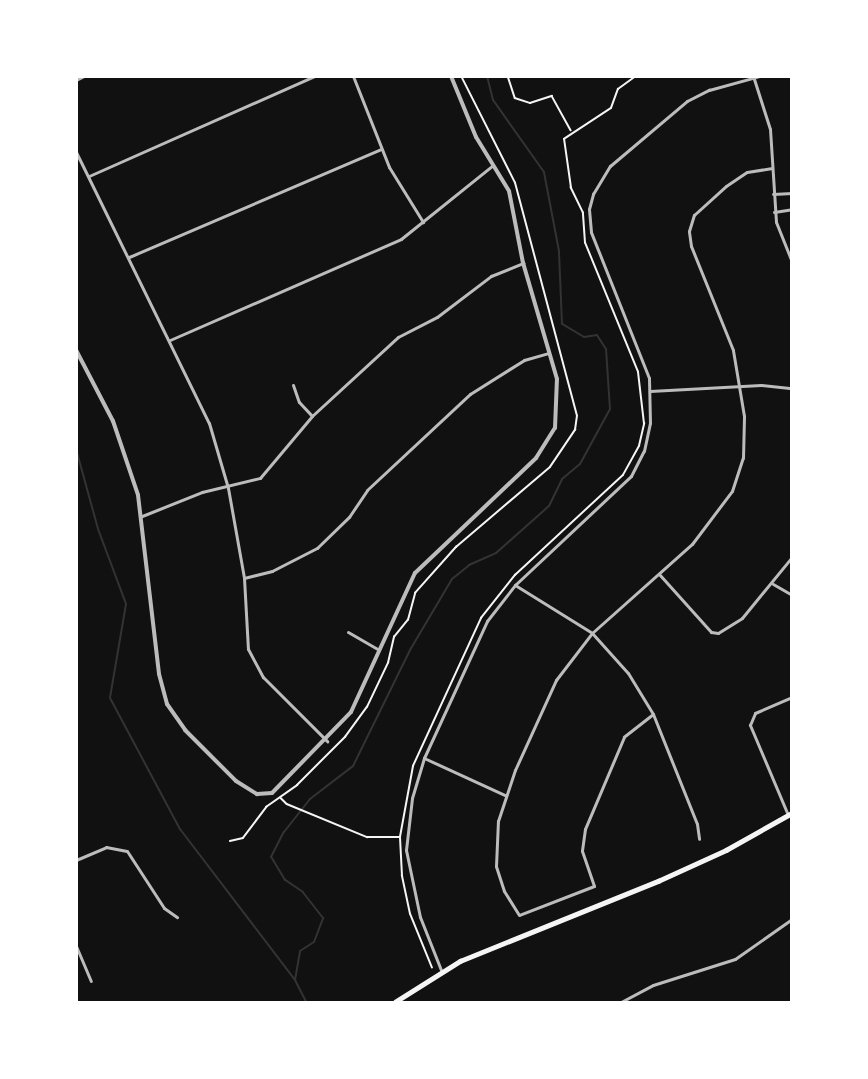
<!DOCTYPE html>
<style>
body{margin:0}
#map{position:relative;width:868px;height:1079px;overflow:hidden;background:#111;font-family:Cabin,sans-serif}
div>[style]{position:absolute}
.stream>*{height:2px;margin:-1px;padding:0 1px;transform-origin:1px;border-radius:1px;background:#333}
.path>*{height:1.5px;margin:-0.75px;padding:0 0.75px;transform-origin:0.75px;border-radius:0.75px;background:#f5f5f5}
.minor>*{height:3px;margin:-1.5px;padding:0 1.5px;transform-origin:1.5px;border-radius:1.5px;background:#bcbcbc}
.tertiary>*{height:4px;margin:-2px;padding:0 2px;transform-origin:2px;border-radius:2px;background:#bcbcbc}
.secondary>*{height:4.5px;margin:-2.25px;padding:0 2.25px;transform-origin:2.25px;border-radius:2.25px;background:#f5f5f5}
span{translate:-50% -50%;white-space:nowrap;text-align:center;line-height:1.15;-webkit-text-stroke:6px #fff;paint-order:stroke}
.frame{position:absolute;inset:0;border:78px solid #fff;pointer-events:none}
</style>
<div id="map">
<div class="stream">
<i style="left:76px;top:449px;width:83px;rotate:74.6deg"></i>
<i style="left:98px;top:529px;width:80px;rotate:69.5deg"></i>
<i style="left:126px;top:604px;width:95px;rotate:99.7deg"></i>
<i style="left:110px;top:698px;width:149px;rotate:61.9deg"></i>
<i style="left:180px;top:829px;width:190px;rotate:52.7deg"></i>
<i style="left:295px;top:980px;width:25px;rotate:63deg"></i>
<i style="left:295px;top:980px;width:29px;rotate:-80deg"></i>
<i style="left:300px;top:951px;width:17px;rotate:-33deg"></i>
<i style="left:314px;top:942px;width:26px;rotate:-69deg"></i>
<i style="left:323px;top:918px;width:33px;rotate:-128deg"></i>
<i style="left:303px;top:892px;width:22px;rotate:-146deg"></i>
<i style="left:285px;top:880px;width:27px;rotate:-121deg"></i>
<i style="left:271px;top:857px;width:28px;rotate:-63deg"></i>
<i style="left:284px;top:832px;width:42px;rotate:-51.8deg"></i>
<i style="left:310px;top:799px;width:54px;rotate:-37.5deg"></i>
<i style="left:353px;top:766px;width:129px;rotate:-63.8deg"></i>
<i style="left:410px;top:650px;width:82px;rotate:-59.4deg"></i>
<i style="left:452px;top:579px;width:22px;rotate:-39deg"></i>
<i style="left:469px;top:565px;width:30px;rotate:-24deg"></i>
<i style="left:496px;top:553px;width:71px;rotate:-41.6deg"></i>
<i style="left:549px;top:506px;width:30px;rotate:-64deg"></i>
<i style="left:562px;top:479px;width:23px;rotate:-40deg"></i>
<i style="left:580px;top:464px;width:63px;rotate:-61.4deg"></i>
<i style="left:610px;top:409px;width:60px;rotate:-93.8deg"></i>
<i style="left:606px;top:349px;width:17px;rotate:-123deg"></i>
<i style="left:597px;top:335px;width:13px;rotate:171deg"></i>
<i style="left:584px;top:337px;width:26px;rotate:-149deg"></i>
<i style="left:562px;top:324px;width:73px;rotate:-92.4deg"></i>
<i style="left:559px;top:251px;width:80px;rotate:-100.8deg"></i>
<i style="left:544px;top:172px;width:88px;rotate:-125.3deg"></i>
<i style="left:493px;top:100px;width:25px;rotate:-104deg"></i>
</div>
<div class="path">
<i style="left:508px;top:76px;width:23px;rotate:72deg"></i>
<i style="left:515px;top:98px;width:16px;rotate:18deg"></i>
<i style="left:530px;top:103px;width:23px;rotate:-18deg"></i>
<i style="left:552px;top:96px;width:39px;rotate:61deg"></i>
<i style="left:281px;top:798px;width:8px;rotate:45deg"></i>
<i style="left:287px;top:804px;width:87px;rotate:22.4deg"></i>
<i style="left:367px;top:837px;width:32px"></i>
<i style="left:230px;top:841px;width:13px;rotate:-13deg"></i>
<i style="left:243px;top:838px;width:39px;rotate:-53deg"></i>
<i style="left:266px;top:807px;width:38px;rotate:-35deg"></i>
<i style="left:297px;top:785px;width:68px;rotate:-45deg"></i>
<i style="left:345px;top:737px;width:37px;rotate:-54deg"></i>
<i style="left:367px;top:707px;width:49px;rotate:-64.5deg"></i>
<i style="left:388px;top:663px;width:27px;rotate:-77deg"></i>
<i style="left:394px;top:637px;width:22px;rotate:-51deg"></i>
<i style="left:408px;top:620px;width:28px;rotate:-75deg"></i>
<i style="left:415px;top:593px;width:62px;rotate:-48.3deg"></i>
<i style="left:456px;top:547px;width:123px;rotate:-40.4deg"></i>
<i style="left:550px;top:467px;width:45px;rotate:-56deg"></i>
<i style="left:575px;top:430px;width:14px;rotate:-82deg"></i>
<i style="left:577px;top:416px;width:241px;rotate:-104.9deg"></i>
<i style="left:515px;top:183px;width:120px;rotate:-116.8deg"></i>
<i style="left:432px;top:968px;width:58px;rotate:-112.2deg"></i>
<i style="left:410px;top:914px;width:39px;rotate:-102deg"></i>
<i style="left:402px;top:876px;width:39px;rotate:-93deg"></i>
<i style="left:400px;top:837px;width:72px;rotate:-79.6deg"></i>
<i style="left:413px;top:766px;width:163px;rotate:-65.3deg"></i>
<i style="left:481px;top:618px;width:55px;rotate:-51.7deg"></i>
<i style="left:515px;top:575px;width:147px;rotate:-42.8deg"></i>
<i style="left:623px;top:475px;width:33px;rotate:-61deg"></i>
<i style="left:639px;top:446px;width:23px;rotate:-77deg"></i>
<i style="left:644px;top:424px;width:52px;rotate:-96.6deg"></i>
<i style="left:638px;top:372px;width:139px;rotate:-112.3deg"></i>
<i style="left:585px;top:243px;width:30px;rotate:-94deg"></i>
<i style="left:583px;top:213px;width:28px;rotate:-116deg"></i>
<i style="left:571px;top:188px;width:49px;rotate:-98.1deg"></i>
<i style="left:564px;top:139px;width:56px;rotate:-33.4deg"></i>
<i style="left:611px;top:108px;width:20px;rotate:-70deg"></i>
<i style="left:618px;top:89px;width:22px;rotate:-36deg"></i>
</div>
<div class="minor">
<i style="left:353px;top:76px;width:98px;rotate:68.4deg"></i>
<i style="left:389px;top:167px;width:65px;rotate:58.3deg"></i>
<i style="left:754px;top:79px;width:52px;rotate:72.3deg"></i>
<i style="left:770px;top:129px;width:93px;rotate:86.3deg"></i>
<i style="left:776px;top:222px;width:43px;rotate:68.2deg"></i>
<i style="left:76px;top:80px;width:9px;rotate:-27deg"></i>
<i style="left:76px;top:152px;width:302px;rotate:63.9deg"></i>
<i style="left:209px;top:423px;width:68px;rotate:73.7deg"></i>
<i style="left:228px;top:488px;width:91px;rotate:79.9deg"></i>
<i style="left:244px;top:578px;width:71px;rotate:86.8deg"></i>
<i style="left:248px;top:649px;width:32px;rotate:62deg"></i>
<i style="left:263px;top:677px;width:91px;rotate:45deg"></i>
<i style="left:89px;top:176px;width:247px;rotate:-23.9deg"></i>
<i style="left:773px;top:194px;width:19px;rotate:-3deg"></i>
<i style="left:774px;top:212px;width:18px;rotate:-9deg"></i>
<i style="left:129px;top:257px;width:274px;rotate:-23.2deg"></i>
<i style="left:170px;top:340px;width:252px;rotate:-23.6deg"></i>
<i style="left:401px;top:239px;width:118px;rotate:-38.8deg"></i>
<i style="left:293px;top:385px;width:18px;rotate:71deg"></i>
<i style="left:299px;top:402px;width:19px;rotate:47deg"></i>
<i style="left:650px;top:391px;width:111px;rotate:-3.1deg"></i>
<i style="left:761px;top:385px;width:31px;rotate:6deg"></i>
<i style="left:142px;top:516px;width:65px;rotate:-21.8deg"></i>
<i style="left:202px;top:492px;width:60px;rotate:-13.6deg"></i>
<i style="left:260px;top:478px;width:81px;rotate:-50deg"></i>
<i style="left:312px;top:416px;width:117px;rotate:-42.6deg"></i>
<i style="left:398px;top:337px;width:44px;rotate:-27.1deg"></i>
<i style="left:437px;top:317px;width:68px;rotate:-37.2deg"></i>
<i style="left:491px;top:276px;width:35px;rotate:-22deg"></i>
<i style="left:659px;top:574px;width:78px;rotate:48.1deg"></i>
<i style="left:711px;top:632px;width:7px;rotate:8deg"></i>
<i style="left:718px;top:633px;width:28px;rotate:-32deg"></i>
<i style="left:742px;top:618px;width:79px;rotate:-50.7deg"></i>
<i style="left:244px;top:578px;width:29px;rotate:-14deg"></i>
<i style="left:272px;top:571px;width:51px;rotate:-27.1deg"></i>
<i style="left:317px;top:548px;width:45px;rotate:-44.1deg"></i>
<i style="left:349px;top:517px;width:32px;rotate:-56deg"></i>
<i style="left:367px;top:490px;width:141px;rotate:-43deg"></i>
<i style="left:470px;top:394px;width:64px;rotate:-32.2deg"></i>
<i style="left:524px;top:360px;width:26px;rotate:-16deg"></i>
<i style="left:773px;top:584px;width:22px;rotate:30deg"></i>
<i style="left:515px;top:585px;width:91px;rotate:31.9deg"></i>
<i style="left:592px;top:633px;width:54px;rotate:48deg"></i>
<i style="left:628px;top:673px;width:48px;rotate:58.6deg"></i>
<i style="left:653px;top:714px;width:118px;rotate:68.2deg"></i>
<i style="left:697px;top:824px;width:15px;rotate:82deg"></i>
<i style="left:348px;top:632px;width:34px;rotate:30deg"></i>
<i style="left:653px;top:714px;width:37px;rotate:142deg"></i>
<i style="left:624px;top:737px;width:100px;rotate:113deg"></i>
<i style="left:585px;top:829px;width:22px;rotate:98deg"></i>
<i style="left:582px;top:851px;width:37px;rotate:71deg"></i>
<i style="left:594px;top:886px;width:80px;rotate:158.9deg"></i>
<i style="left:519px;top:915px;width:28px;rotate:-122deg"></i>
<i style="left:504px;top:891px;width:26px;rotate:-108deg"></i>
<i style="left:496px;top:866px;width:45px;rotate:-87.5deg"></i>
<i style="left:498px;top:821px;width:54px;rotate:-71.6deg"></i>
<i style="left:515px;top:770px;width:99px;rotate:-65.5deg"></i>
<i style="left:556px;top:680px;width:59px;rotate:-52.5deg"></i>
<i style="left:592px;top:633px;width:134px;rotate:-41.7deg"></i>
<i style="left:692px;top:544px;width:66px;rotate:-53deg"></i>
<i style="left:732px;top:491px;width:35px;rotate:-72deg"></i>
<i style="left:743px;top:458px;width:42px;rotate:-88.6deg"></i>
<i style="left:744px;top:416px;width:67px;rotate:-99.5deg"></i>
<i style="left:733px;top:350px;width:112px;rotate:-112deg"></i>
<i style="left:691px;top:246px;width:15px;rotate:-98deg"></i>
<i style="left:689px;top:231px;width:17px;rotate:-73deg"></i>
<i style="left:694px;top:215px;width:43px;rotate:-42.2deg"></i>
<i style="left:726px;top:186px;width:25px;rotate:-34deg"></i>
<i style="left:747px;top:172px;width:24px;rotate:-9deg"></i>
<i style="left:424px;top:758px;width:89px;rotate:24.6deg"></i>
<i style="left:788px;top:815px;width:98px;rotate:-112.9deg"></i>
<i style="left:750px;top:725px;width:13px;rotate:-67deg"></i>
<i style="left:755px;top:713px;width:40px;rotate:-23.4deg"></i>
<i style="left:76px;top:860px;width:33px;rotate:-23deg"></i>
<i style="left:106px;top:847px;width:21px;rotate:11deg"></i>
<i style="left:127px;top:851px;width:68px;rotate:57deg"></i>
<i style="left:164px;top:908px;width:16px;rotate:35deg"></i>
<i style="left:76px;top:946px;width:38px;rotate:67deg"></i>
<i style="left:441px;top:970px;width:57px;rotate:-111.6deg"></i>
<i style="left:420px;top:917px;width:68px;rotate:-101.8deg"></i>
<i style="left:406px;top:850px;width:52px;rotate:-83.4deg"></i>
<i style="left:412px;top:798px;width:42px;rotate:-73.3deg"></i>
<i style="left:424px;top:758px;width:151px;rotate:-65.3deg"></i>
<i style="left:487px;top:621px;width:46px;rotate:-52.1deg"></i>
<i style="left:515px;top:585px;width:159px;rotate:-43.2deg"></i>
<i style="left:631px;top:476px;width:28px;rotate:-63deg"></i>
<i style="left:644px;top:451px;width:29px;rotate:-78deg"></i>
<i style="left:650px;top:423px;width:45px;rotate:-91.3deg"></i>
<i style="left:649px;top:378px;width:157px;rotate:-111.7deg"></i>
<i style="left:591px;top:232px;width:23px;rotate:-95deg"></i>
<i style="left:589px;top:209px;width:16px;rotate:-75deg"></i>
<i style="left:593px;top:194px;width:33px;rotate:-59deg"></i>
<i style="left:610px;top:166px;width:101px;rotate:-40.2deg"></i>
<i style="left:687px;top:101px;width:25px;rotate:-27deg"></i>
<i style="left:709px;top:90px;width:53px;rotate:-15.4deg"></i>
<i style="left:621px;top:1002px;width:36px;rotate:-28deg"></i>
<i style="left:653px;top:985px;width:86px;rotate:-17.6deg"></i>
<i style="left:735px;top:959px;width:70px;rotate:-35.1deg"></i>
</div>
<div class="tertiary">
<i style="left:76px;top:350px;width:80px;rotate:62.5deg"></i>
<i style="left:113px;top:421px;width:78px;rotate:71.3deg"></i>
<i style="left:138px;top:495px;width:180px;rotate:83.3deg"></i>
<i style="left:159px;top:674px;width:31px;rotate:75deg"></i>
<i style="left:167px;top:704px;width:32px;rotate:55deg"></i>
<i style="left:185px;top:730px;width:72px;rotate:45deg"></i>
<i style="left:236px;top:781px;width:25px;rotate:32deg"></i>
<i style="left:257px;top:794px;width:15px;rotate:-4deg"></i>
<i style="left:272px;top:793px;width:113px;rotate:-45.7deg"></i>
<i style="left:351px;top:712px;width:153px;rotate:-65.3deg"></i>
<i style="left:415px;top:573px;width:167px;rotate:-43.5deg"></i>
<i style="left:536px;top:458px;width:36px;rotate:-58deg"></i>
<i style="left:555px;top:428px;width:49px;rotate:-87.7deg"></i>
<i style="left:557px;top:379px;width:121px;rotate:-106.3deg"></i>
<i style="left:523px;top:263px;width:73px;rotate:-101deg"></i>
<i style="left:509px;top:191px;width:63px;rotate:-121.4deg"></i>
<i style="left:476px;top:137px;width:66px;rotate:-112.3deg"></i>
</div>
<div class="secondary">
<i style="left:395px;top:1002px;width:77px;rotate:-32.2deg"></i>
<i style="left:460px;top:961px;width:214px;rotate:-22deg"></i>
<i style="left:658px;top:881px;width:75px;rotate:-24.5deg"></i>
<i style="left:726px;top:850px;width:76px;rotate:-29.3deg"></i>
</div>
<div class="frame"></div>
</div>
